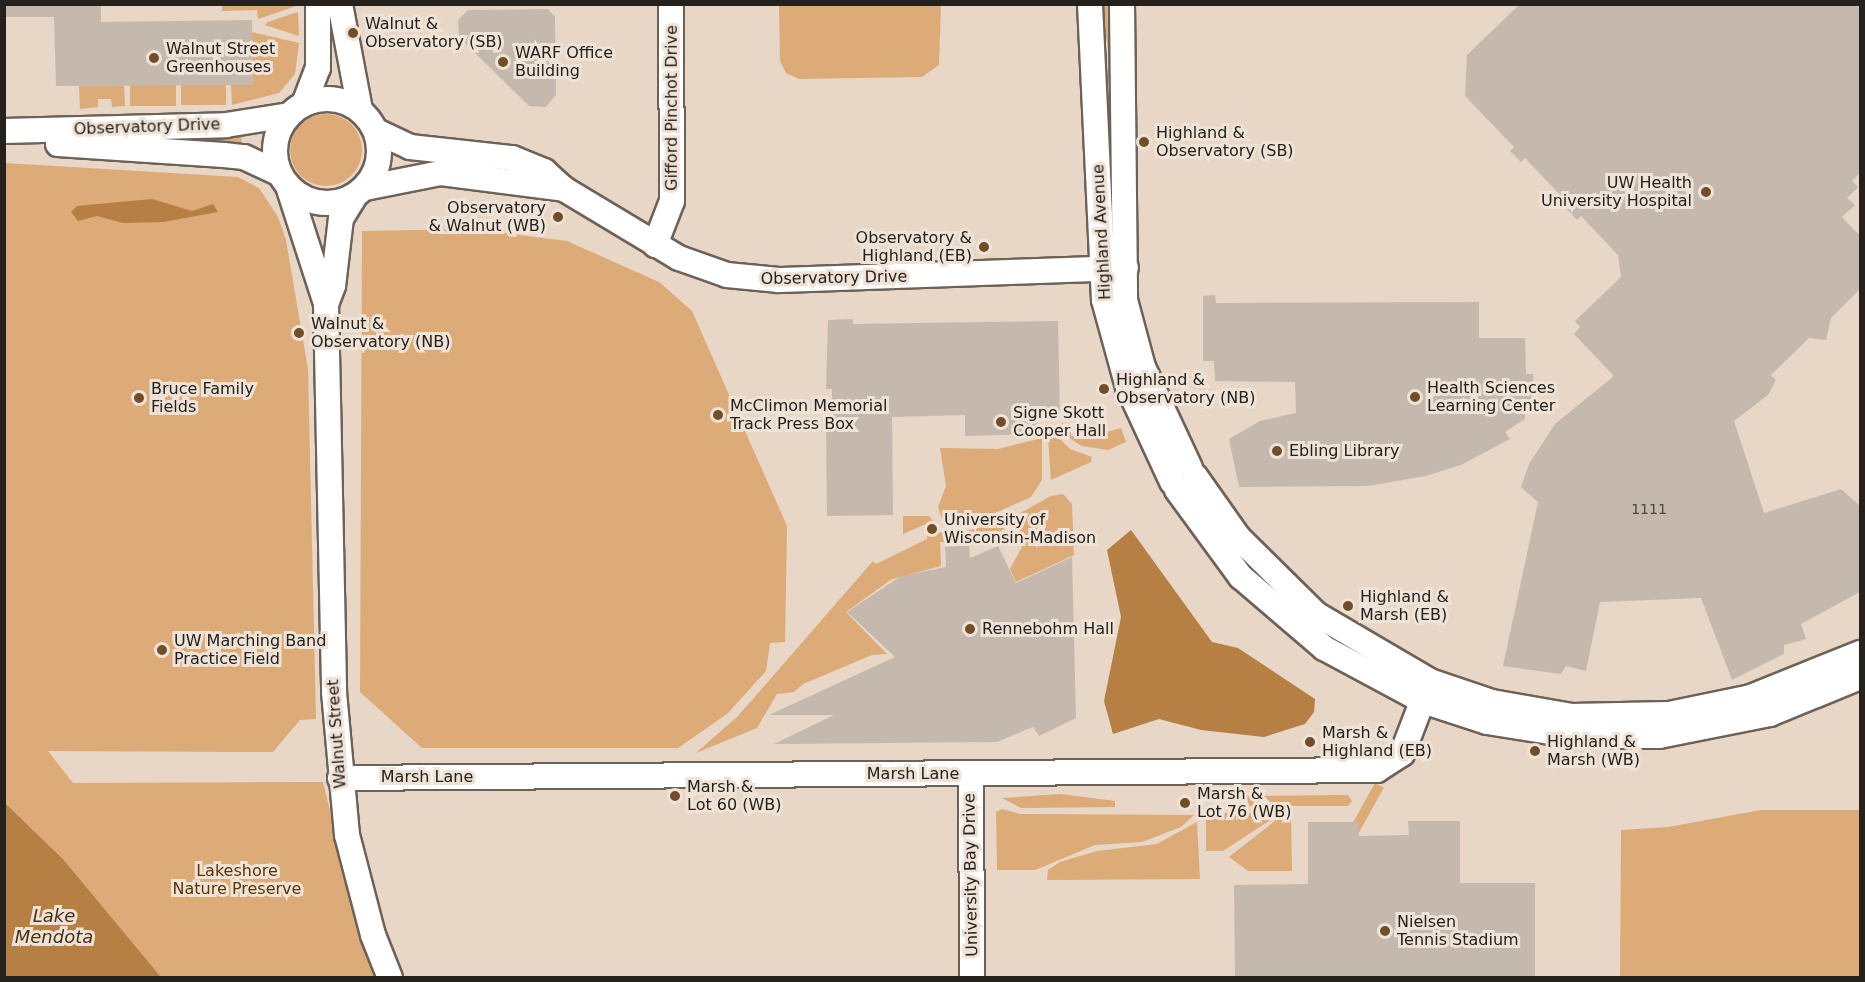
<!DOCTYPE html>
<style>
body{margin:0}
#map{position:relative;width:1865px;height:982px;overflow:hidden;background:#efe3d7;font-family:"DejaVu Sans",sans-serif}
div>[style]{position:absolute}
.built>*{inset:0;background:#e8d6c6}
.green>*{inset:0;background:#dcab77;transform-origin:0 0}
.round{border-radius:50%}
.water>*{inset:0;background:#b67f43}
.building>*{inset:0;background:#c5b9ae}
.roads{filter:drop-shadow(2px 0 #6d6258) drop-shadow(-2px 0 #6d6258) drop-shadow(0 2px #6d6258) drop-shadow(0 -2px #6d6258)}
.minor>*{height:24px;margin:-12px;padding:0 12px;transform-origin:12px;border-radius:12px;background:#fff}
.minor>.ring{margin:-12px;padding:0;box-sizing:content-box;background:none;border:24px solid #fff;border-radius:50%}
.dots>*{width:16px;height:16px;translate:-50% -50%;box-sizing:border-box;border:3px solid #efe3d7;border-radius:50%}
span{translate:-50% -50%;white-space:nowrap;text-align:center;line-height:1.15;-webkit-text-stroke:6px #efe3d7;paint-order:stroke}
.number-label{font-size:14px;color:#4d4740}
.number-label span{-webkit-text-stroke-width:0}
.poi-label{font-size:16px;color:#25211c}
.left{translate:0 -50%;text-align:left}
.right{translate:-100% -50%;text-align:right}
.street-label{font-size:16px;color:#25211c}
.park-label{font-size:16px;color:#5a3502}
.water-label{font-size:18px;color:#483016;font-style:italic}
.frame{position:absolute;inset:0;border:6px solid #25211c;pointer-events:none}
</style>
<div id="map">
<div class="built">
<i style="clip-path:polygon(4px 5px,1860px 5px,1860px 977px,161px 977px,63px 859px,5px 803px)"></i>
</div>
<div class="green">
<i style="clip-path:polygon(222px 5px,299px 4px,299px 5px,258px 19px,257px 10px,222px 11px)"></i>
<i style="clip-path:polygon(779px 5px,941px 5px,939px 65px,922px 77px,799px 79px,786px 73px,780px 61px)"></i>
<i style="clip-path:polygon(1101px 5px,1112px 5px,1115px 223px,1110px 62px)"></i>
<i style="clip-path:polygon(298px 12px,299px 36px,265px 25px,268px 22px)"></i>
<i style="clip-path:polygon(252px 32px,299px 43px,295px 74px,279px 93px,232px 105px,231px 85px,253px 85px)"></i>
<i style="clip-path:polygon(124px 85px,125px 106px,112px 107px,111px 99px,98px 99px,98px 107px,80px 109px,79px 86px)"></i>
<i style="left:130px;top:85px;width:46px;height:21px"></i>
<i style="left:181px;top:85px;width:45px;height:20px"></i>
<i class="round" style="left:290px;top:114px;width:72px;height:72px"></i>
<i style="clip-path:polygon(242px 131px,241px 148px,104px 140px)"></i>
<i style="clip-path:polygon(5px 163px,238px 177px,259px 188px,278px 217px,286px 240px,308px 369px,316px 719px,300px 720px,273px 752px,48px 751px,73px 783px,323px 782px,349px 888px,380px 977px,161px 977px,63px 859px,5px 803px)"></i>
<i style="clip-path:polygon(474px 229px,567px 241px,659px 282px,692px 311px,787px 526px,785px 642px,770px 643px,766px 671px,727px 714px,678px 748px,422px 748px,360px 692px,362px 231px)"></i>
<i style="clip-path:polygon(1062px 423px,1071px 427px,1071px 436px,1087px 438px,1121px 428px,1126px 442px,1108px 450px,1082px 446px,1069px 438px,1059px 427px)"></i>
<i style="clip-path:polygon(1053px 432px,1070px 449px,1092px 457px,1091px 462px,1051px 480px,1048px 437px)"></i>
<i style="clip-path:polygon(1042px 438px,1042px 480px,1031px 497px,984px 518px,959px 522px,942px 518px,938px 507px,946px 486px,940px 448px,998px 449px)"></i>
<i style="clip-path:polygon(1063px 494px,1072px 504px,1074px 555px,1016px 582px,1010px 569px,1022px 547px,1013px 529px,1008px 526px,990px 538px,968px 540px,969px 530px,1002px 523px,1051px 496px)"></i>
<i style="clip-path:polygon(903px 516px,929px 516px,933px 521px,903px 534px)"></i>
<i style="clip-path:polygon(944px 532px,945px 542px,940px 542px,941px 566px,892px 579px,846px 612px,887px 654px,872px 655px,803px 684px,794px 692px,777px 694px,757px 728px,696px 753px,738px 716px,873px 561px,876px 564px,927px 539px,927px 534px)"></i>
<i style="left:1375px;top:783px;width:10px;height:129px;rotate:29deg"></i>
<i style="clip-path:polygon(1061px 794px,1115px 801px,1115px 807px,1021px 808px,1002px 798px)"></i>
<i style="clip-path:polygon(1348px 795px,1352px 801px,1348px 806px,1249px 806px,1246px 796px)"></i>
<i style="clip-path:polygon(1002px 809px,1020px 814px,1194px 815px,1181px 827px,1142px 842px,1095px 845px,1035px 870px,997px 870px,996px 812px)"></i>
<i style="clip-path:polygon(1761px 810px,1860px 810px,1860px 977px,1620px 977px,1621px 830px,1668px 827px)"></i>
<i style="clip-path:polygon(1206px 813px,1281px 813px,1223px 851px,1206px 851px)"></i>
<i style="clip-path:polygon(1285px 813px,1291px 813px,1292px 871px,1248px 871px,1229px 857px)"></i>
<i style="clip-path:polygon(1197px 822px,1200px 879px,1047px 880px,1048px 870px,1060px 862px,1097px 851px,1157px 844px)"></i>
</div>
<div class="water">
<i style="clip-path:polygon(152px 199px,192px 211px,213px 204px,218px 212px,163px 222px,123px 223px,97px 216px,78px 221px,71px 212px,77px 206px)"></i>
<i style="clip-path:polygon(1131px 530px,1212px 642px,1238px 648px,1315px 699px,1314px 712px,1305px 724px,1264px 737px,1201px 730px,1159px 719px,1113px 734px,1104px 701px,1121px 617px,1107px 550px)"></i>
<i style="clip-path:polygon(5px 803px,63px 859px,161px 977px,5px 977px)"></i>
</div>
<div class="building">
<i style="clip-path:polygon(4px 4px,101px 4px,101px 22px,252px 20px,253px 85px,56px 86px,54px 17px,4px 17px)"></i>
<i style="clip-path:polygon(1520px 4px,1860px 4px,1860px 173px,1852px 181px,1858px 187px,1847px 198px,1855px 205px,1842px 217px,1860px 236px,1860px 289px,1831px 318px,1826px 340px,1809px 338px,1771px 375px,1776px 380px,1768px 395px,1734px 421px,1764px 513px,1841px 489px,1860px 506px,1860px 592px,1801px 624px,1806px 639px,1784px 645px,1784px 654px,1732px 680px,1701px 598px,1600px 602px,1586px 671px,1566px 666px,1561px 674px,1503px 666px,1538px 502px,1521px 487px,1529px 464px,1555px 424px,1614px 376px,1574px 334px,1580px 327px,1575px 321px,1621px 277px,1618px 255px,1581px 216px,1577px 220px,1567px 209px,1571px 206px,1525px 158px,1521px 162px,1510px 151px,1514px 147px,1465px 96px,1467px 55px)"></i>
<i style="clip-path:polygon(548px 9px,555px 17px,556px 95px,546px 107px,529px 106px,459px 37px,458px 20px,468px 10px)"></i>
<i style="clip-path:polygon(1215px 295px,1216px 303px,1479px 302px,1479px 338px,1525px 338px,1526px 374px,1533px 374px,1534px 400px,1525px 400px,1525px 419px,1505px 432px,1510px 439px,1461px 465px,1426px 476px,1368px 486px,1239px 487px,1229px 439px,1260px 421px,1296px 413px,1295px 382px,1215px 381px,1214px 361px,1203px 361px,1203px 296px)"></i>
<i style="clip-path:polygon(853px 319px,853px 324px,1058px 321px,1060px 415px,1037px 415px,1037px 434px,965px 436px,965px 415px,892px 417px,893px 515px,827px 516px,826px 428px,832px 429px,832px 389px,826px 389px,828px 320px)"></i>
<i style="clip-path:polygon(969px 545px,970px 558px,998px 546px,1016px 583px,1072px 557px,1076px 718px,1039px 736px,1033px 727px,997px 742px,774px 744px,834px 715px,769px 715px,895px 657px,847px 612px,901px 576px,946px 567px,945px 547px)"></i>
<i style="clip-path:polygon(1408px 821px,1460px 821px,1460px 883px,1535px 883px,1535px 978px,1235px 978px,1234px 885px,1308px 884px,1308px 822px,1359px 822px,1359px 836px,1409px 835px)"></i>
</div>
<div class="roads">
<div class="minor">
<i style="left:340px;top:4px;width:108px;rotate:79.3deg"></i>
<i style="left:1090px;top:4px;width:296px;rotate:87.3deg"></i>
<i style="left:1104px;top:300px;width:90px;rotate:74.6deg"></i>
<i style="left:1128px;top:387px;width:105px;rotate:65.1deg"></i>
<i style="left:1122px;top:4px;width:296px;rotate:89.4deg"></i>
<i style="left:1125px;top:300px;width:69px;rotate:75deg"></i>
<i style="left:1143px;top:367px;width:111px;rotate:65deg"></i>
<i class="ring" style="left:275px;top:99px;width:80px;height:80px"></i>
<i style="left:304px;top:104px;width:39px;rotate:-69deg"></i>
<i style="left:318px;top:68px;width:64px;rotate:-90deg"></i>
<i style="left:4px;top:131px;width:222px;rotate:-1.5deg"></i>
<i style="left:226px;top:125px;width:64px;rotate:-9deg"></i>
<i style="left:376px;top:131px;width:38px;rotate:25deg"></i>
<i style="left:410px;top:147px;width:103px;rotate:6.2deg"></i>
<i style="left:512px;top:158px;width:35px;rotate:22deg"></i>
<i style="left:544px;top:171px;width:27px;rotate:42deg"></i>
<i style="left:564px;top:189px;width:134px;rotate:31deg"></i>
<i style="left:679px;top:258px;width:51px;rotate:19.5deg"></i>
<i style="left:727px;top:275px;width:52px;rotate:5.5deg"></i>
<i style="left:779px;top:280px;width:347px;rotate:-2deg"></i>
<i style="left:58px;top:144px;width:166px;rotate:3.8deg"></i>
<i style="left:224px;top:155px;width:20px;rotate:6deg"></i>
<i style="left:244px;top:157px;width:38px;rotate:25deg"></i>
<i style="left:288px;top:186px;width:124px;rotate:72.1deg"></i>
<i style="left:365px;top:188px;width:77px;rotate:-11.2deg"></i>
<i style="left:441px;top:173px;width:124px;rotate:7.4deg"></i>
<i style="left:355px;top:196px;width:26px;rotate:122deg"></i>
<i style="left:341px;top:218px;width:68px;rotate:96.7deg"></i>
<i style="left:333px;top:286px;width:19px;rotate:111deg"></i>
<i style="left:326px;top:304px;width:388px;rotate:88.8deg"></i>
<i style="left:334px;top:692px;width:144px;rotate:84.8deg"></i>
<i style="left:347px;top:835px;width:103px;rotate:75.4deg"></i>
<i style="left:373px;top:935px;width:46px;rotate:68.4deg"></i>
<i style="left:655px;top:245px;width:47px;rotate:-68.9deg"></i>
<i style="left:672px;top:201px;width:197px;rotate:-90.3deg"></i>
<i style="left:1195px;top:476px;width:75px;rotate:54.8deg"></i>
<i style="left:1238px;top:537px;width:110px;rotate:44.6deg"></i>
<i style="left:1316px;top:614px;width:132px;rotate:30.4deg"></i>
<i style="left:1430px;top:681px;width:65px;rotate:18.7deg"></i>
<i style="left:1492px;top:702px;width:80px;rotate:10deg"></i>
<i style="left:1571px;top:716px;width:98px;rotate:-1.2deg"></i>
<i style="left:1669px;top:714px;width:84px;rotate:-11.7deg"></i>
<i style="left:1751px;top:697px;width:118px;rotate:-22deg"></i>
<i style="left:1177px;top:490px;width:108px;rotate:53.7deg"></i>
<i style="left:1241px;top:577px;width:109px;rotate:40.5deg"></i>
<i style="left:1324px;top:648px;width:112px;rotate:28.2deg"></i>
<i style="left:1423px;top:701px;width:67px;rotate:18.2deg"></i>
<i style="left:1487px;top:722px;width:89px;rotate:9deg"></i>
<i style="left:1575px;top:736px;width:84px"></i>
<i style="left:1659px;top:736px;width:113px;rotate:-11.2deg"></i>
<i style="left:1770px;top:714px;width:97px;rotate:-22.3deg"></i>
<i style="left:971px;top:773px;width:205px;rotate:89.7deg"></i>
<i style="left:340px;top:778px;width:1037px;rotate:-0.44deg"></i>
<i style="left:1377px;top:770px;width:30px;rotate:-33deg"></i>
<i style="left:1402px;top:754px;width:78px;rotate:-69deg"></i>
</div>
</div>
<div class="dots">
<i style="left:353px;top:33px;background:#714e27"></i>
<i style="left:154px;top:58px;background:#714e27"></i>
<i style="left:503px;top:62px;background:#714e27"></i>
<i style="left:1144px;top:142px;background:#714e27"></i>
<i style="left:1706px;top:192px;background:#714e27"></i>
<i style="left:558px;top:217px;background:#714e27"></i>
<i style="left:984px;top:247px;background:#714e27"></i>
<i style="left:299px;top:333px;background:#714e27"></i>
<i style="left:1104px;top:389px;background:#714e27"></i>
<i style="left:1415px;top:397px;background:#714e27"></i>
<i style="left:139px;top:398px;background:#714e27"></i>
<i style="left:718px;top:415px;background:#714e27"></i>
<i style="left:1001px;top:422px;background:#714e27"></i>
<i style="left:1277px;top:451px;background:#714e27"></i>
<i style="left:932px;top:529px;background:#714e27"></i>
<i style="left:1348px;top:606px;background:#714e27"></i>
<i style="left:970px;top:629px;background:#714e27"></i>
<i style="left:162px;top:650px;background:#714e27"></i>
<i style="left:1310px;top:742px;background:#714e27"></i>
<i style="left:1535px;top:751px;background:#714e27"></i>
<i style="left:675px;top:796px;background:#714e27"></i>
<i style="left:1185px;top:803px;background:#714e27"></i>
<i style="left:1385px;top:931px;background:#714e27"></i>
</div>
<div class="number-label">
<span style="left:1649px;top:509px">1111</span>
</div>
<div class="poi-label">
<span class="left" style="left:365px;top:33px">Walnut &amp;<br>Observatory (SB)</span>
<span class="left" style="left:166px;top:58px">Walnut Street<br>Greenhouses</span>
<span class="left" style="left:515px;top:62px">WARF Office<br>Building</span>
<span class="left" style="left:1156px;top:142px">Highland &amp;<br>Observatory (SB)</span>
<span class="right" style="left:1692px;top:192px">UW Health<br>University Hospital</span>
<span class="right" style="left:546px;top:217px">Observatory<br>&amp; Walnut (WB)</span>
<span class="right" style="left:972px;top:247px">Observatory &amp;<br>Highland (EB)</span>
<span class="left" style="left:311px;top:333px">Walnut &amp;<br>Observatory (NB)</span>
<span class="left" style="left:1116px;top:389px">Highland &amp;<br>Observatory (NB)</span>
<span class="left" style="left:1427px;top:397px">Health Sciences<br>Learning Center</span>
<span class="left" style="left:151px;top:398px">Bruce Family<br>Fields</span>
<span class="left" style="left:730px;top:415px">McClimon Memorial<br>Track Press Box</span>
<span class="left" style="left:1013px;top:422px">Signe Skott<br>Cooper Hall</span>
<span class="left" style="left:1289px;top:451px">Ebling Library</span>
<span class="left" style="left:944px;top:529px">University of<br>Wisconsin-Madison</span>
<span class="left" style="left:1360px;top:606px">Highland &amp;<br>Marsh (EB)</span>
<span class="left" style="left:982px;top:629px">Rennebohm Hall</span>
<span class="left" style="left:174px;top:650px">UW Marching Band<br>Practice Field</span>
<span class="left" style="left:1322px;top:742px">Marsh &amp;<br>Highland (EB)</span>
<span class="left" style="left:1547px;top:751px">Highland &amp;<br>Marsh (WB)</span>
<span class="left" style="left:687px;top:796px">Marsh &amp;<br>Lot 60 (WB)</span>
<span class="left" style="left:1197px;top:803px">Marsh &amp;<br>Lot 76 (WB)</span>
<span class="left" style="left:1397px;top:931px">Nielsen<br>Tennis Stadium</span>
</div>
<div class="street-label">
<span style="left:672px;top:108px;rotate:-90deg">Gifford Pinchot Drive</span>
<span style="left:147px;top:127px;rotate:-2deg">Observatory Drive</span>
<span style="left:1102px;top:232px;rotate:-93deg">Highland Avenue</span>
<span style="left:834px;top:278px;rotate:-1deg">Observatory Drive</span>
<span style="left:337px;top:734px;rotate:-94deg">Walnut Street</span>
<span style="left:913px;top:774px">Marsh Lane</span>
<span style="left:427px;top:777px">Marsh Lane</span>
<span style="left:971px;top:875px;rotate:-91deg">University Bay Drive</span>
</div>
<div class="park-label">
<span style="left:237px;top:880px">Lakeshore<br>Nature Preserve</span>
</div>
<div class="water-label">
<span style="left:54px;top:927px">Lake<br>Mendota</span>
</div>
<div class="frame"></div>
</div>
